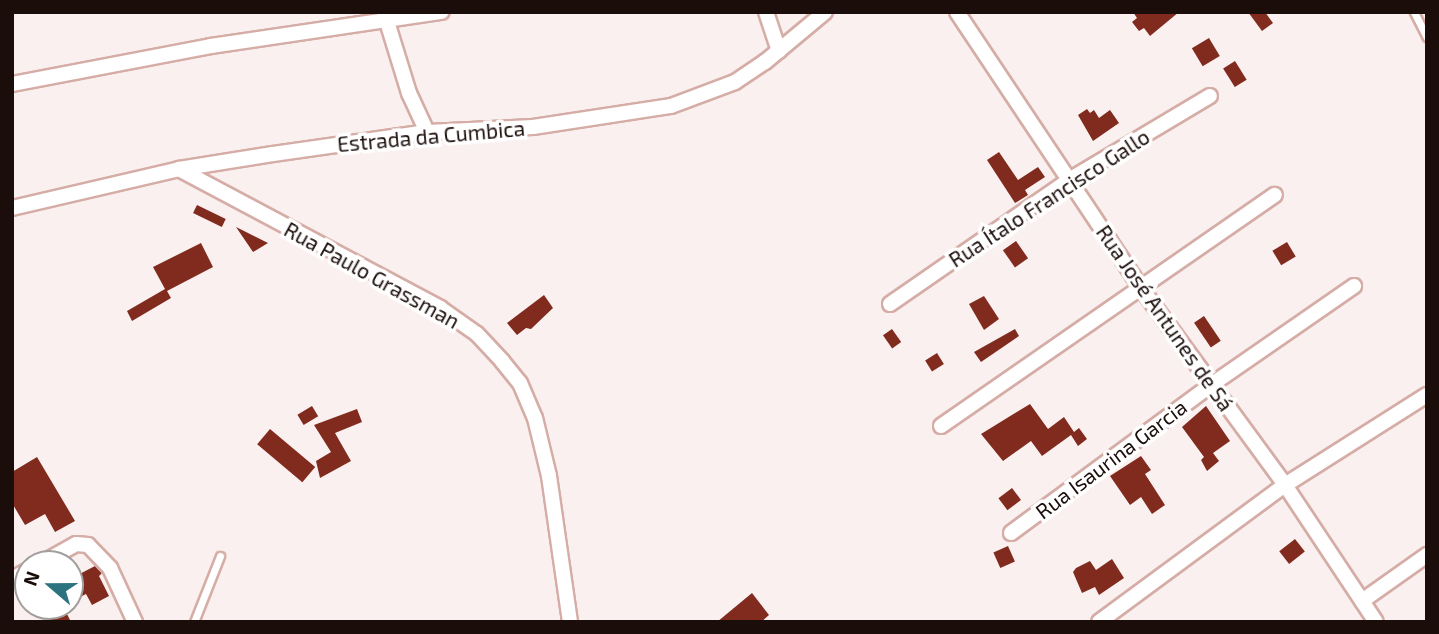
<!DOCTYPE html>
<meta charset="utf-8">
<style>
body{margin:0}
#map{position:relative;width:1439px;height:634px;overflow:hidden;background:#f9f0ef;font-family:"Exo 2",sans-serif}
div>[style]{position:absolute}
.building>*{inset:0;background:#812b1f;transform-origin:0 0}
.roads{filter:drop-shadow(2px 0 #d5ada6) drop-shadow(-2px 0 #d5ada6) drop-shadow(0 2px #d5ada6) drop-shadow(0 -2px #d5ada6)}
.service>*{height:7px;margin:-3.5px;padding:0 3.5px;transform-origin:3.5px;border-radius:3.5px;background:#fff}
.minor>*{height:14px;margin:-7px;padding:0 7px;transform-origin:7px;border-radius:7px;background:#fff}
span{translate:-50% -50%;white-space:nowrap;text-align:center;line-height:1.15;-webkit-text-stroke:7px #fff;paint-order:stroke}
.street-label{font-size:21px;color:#1a0d0a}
.frame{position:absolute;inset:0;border:14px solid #1a0d0a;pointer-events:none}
.north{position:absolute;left:14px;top:550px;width:70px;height:70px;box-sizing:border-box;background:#fff;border:2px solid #a39e9d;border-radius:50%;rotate:290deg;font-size:19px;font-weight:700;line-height:28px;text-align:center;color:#1a0d0a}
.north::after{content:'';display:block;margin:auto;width:24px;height:32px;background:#2c7380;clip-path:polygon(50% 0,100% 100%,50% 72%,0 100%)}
</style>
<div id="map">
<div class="building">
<i style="clip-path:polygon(1133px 12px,1179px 12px,1150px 36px,1144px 28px,1139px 31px,1132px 22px,1137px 18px)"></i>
<i style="clip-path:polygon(1248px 12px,1265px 12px,1273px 23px,1262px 31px)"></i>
<i style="left:1209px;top:38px;width:21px;height:20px;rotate:59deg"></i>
<i style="left:1235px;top:61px;width:22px;height:14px;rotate:58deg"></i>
<i style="clip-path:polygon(1087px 109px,1090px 113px,1094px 110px,1099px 118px,1110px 110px,1119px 123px,1093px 141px,1078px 115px)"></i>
<i style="clip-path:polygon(999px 152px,1018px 180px,1038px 167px,1045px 177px,1025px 190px,1028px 195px,1015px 203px,987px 160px)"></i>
<i style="left:197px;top:205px;width:32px;height:9px;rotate:26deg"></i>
<i style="clip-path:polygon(236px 227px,268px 243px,253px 252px)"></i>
<i style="left:1016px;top:241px;width:21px;height:16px;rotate:55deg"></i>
<i style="left:1287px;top:242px;width:17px;height:17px;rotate:59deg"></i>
<i style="clip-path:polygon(201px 243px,213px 267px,167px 291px,171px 298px,132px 321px,127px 311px,165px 289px,153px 267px)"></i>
<i style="clip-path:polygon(544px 295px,553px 308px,531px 329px,526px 328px,517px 335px,507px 323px)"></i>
<i style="clip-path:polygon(984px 296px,999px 319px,984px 330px,969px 304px)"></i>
<i style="left:1204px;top:316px;width:30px;height:12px;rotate:56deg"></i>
<i style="left:892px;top:329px;width:16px;height:11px;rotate:55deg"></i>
<i style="clip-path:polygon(1015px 329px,1019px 336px,981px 362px,974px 352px)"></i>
<i style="left:937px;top:353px;width:13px;height:14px;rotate:58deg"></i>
<i style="clip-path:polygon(1030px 404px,1048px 429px,1064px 417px,1074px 432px,1079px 428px,1087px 439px,1078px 446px,1071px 435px,1042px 456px,1031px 441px,1003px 461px,981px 434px)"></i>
<i style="left:312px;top:406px;width:12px;height:17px;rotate:59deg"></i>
<i style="clip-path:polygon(1206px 406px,1230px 441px,1213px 453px,1219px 461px,1207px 471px,1201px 460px,1204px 457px,1182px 427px)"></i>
<i style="clip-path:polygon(357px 409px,362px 422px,335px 433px,351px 461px,320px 478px,316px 461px,331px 452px,314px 425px)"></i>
<i style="left:270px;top:429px;width:59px;height:20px;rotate:40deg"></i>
<i style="clip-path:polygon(1141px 456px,1151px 470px,1145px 474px,1165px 505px,1152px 514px,1141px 497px,1130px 505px,1110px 476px)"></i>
<i style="clip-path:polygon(37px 457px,75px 521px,55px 532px,45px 514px,25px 525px,12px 503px,12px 472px)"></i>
<i style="left:1012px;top:488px;width:15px;height:17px;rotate:53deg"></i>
<i style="left:1295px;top:539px;width:16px;height:20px;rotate:52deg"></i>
<i style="left:1008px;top:546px;width:17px;height:16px;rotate:66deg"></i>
<i style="clip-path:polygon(1112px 559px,1124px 578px,1099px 595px,1095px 587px,1082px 593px,1073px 572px,1076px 568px,1090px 561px,1096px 570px)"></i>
<i style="clip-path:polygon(95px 566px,102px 573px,99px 576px,109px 596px,92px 605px,86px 594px,70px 602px,70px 579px)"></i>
<i style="clip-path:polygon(752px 593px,769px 615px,761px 622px,717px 622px)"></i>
<i style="clip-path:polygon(50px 606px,63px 606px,71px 622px,49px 622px,42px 610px)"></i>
</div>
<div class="roads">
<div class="service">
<i style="left:1414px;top:12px;width:28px;rotate:63deg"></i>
<i style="left:194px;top:622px;width:71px;rotate:-68.5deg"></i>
</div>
<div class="minor">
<i style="left:766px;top:12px;width:41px;rotate:71.6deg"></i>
<i style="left:957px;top:12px;width:332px;rotate:56.3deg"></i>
<i style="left:1141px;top:288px;width:244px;rotate:53.8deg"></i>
<i style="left:1285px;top:485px;width:164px;rotate:56.4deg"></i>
<i style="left:385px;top:15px;width:82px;rotate:72.9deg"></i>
<i style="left:409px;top:93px;width:43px;rotate:65.2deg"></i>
<i style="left:12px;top:84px;width:203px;rotate:-10.8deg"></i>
<i style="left:211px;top:46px;width:233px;rotate:-8.4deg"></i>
<i style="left:179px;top:169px;width:296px;rotate:28deg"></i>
<i style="left:440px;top:308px;width:45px;rotate:35.1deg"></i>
<i style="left:477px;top:334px;width:37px;rotate:47deg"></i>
<i style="left:502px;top:361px;width:28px;rotate:51deg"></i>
<i style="left:520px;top:383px;width:38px;rotate:67deg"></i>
<i style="left:535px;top:418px;width:60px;rotate:76.4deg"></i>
<i style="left:549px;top:476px;width:148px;rotate:81.8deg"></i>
<i style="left:12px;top:208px;width:171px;rotate:-13.1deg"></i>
<i style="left:179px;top:169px;width:95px;rotate:-9.1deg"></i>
<i style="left:273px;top:154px;width:156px;rotate:-8.1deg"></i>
<i style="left:427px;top:132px;width:106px;rotate:-2.7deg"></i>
<i style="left:533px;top:127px;width:140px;rotate:-8.7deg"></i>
<i style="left:671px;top:106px;width:68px;rotate:-20.6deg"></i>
<i style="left:735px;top:82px;width:36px;rotate:-34deg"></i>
<i style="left:765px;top:62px;width:78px;rotate:-39.8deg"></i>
<i style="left:890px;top:304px;width:218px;rotate:-34.7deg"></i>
<i style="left:1069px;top:180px;width:164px;rotate:-30.8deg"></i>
<i style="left:941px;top:426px;width:406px;rotate:-34.7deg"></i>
<i style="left:1011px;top:533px;width:249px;rotate:-36.5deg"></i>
<i style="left:1211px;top:385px;width:174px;rotate:-34.7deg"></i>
<i style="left:40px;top:564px;width:41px;rotate:-29.1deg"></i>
<i style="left:76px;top:544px;width:12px;rotate:5deg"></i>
<i style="left:88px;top:545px;width:32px;rotate:46deg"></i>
<i style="left:110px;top:568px;width:60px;rotate:65.2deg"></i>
<i style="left:12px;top:579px;width:18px;rotate:-29deg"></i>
<i style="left:1362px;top:601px;width:80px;rotate:-35.3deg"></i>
<i style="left:1099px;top:622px;width:231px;rotate:-36.4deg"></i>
<i style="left:1285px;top:485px;width:168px;rotate:-32.4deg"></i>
</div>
</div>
<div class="street-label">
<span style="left:431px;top:136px;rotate:-5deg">Estrada da Cumbica</span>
<span style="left:1049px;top:198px;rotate:-33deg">Rua Ítalo Francisco Gallo</span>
<span style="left:372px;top:275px;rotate:29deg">Rua Paulo Grassman</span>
<span style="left:1165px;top:318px;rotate:55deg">Rua José Antunes de Sá</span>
<span style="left:1111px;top:459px;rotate:-37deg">Rua Isaurina Garcia</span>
</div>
<div class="frame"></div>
<div class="north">N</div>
</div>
